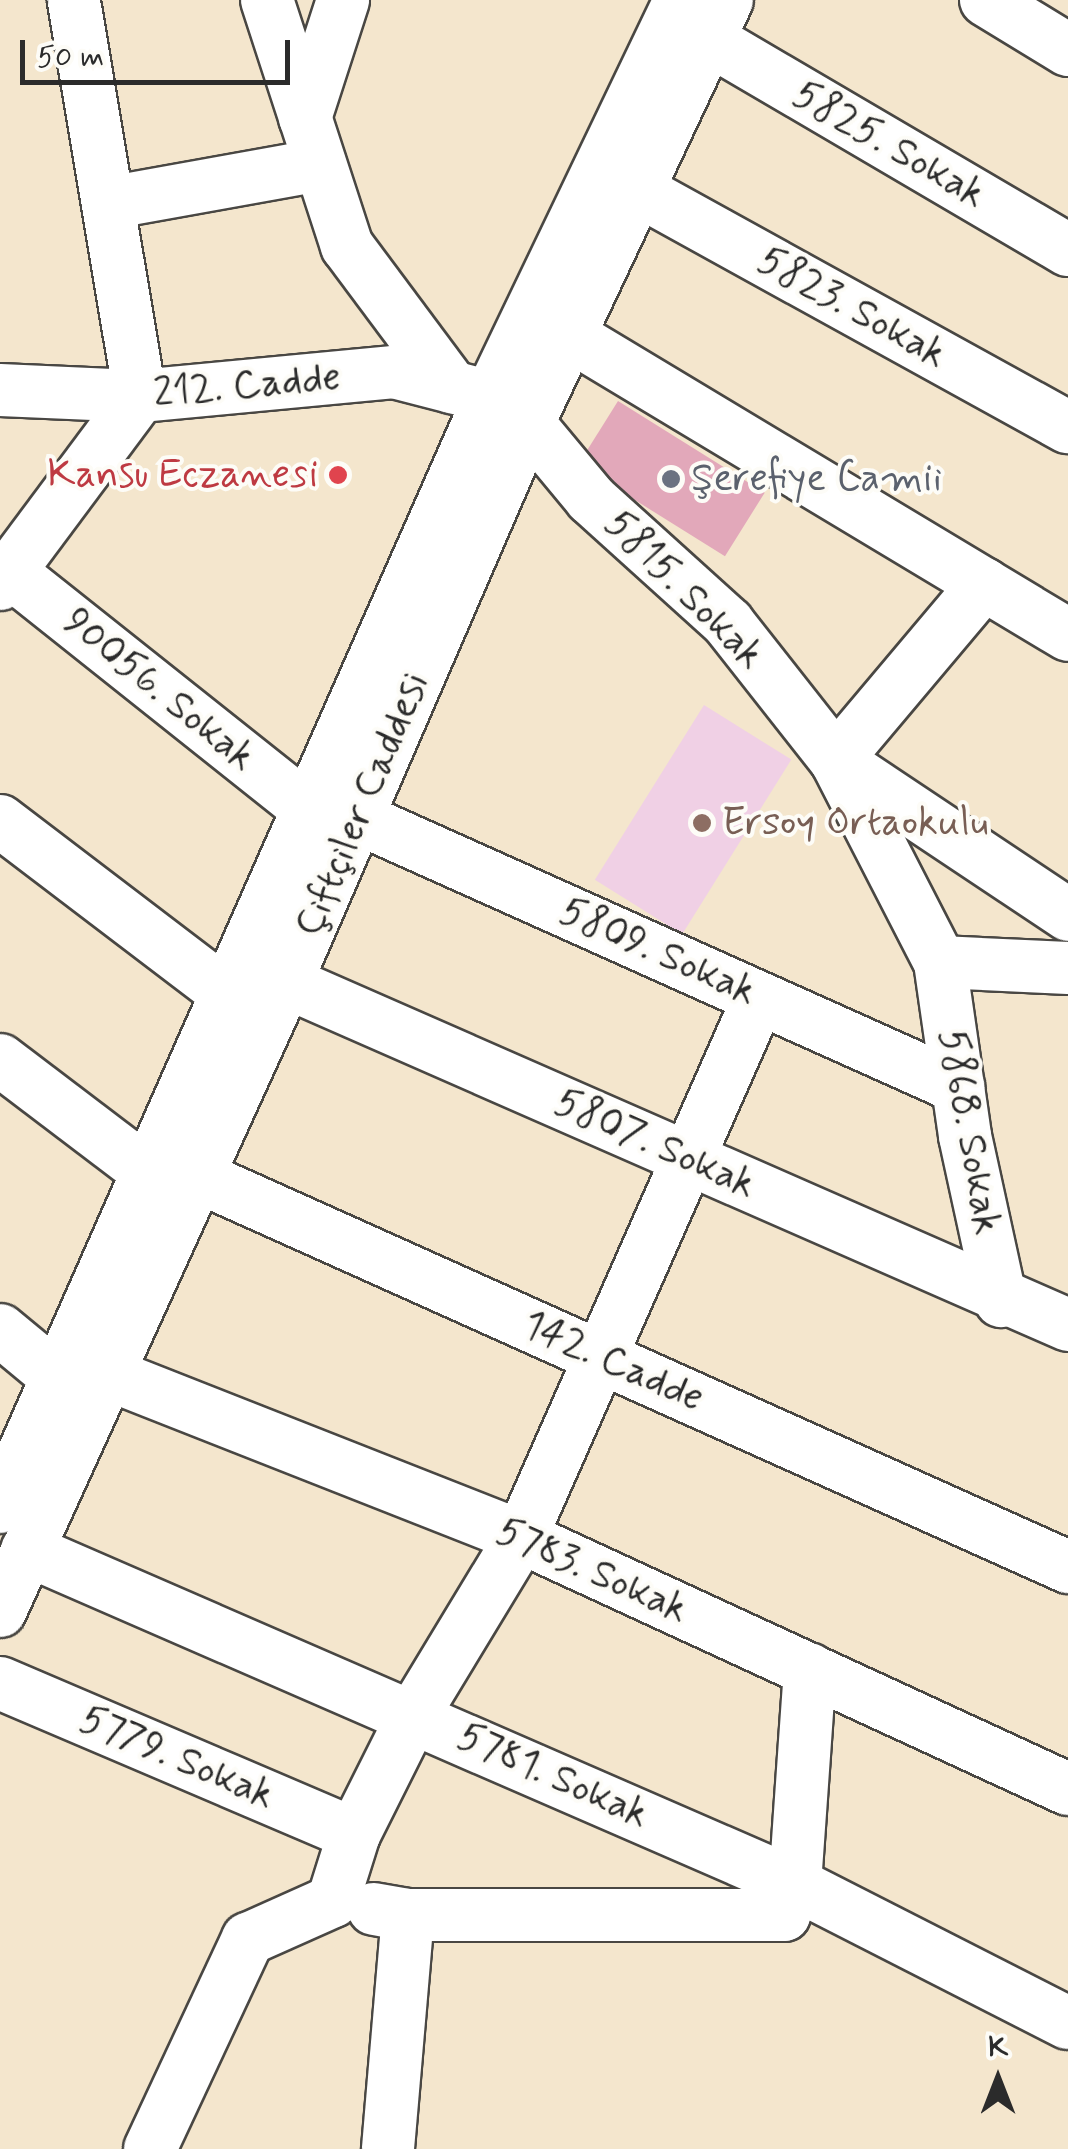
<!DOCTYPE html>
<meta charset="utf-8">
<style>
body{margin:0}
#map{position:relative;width:1068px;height:2149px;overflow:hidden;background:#f4e6cd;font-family:Mynerve,sans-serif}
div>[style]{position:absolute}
.built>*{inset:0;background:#f0d0e5;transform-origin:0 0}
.building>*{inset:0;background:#e2a8ba;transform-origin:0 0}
.roads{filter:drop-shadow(2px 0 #494743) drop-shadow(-2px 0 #494743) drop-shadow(0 2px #494743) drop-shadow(0 -2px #494743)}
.minor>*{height:52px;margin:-26px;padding:0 26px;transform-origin:26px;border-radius:26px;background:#fff}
.dots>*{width:28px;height:28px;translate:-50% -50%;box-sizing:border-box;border:5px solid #fdfcf7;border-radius:50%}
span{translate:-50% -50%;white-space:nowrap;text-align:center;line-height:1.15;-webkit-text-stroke:8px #fdfcf7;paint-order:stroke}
.street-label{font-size:40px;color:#2b2b2b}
.health-label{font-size:40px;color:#be3a42}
.right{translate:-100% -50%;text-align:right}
.worship-label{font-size:40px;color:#5b616d}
.left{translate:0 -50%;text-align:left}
.education-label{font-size:40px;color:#785e54}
.north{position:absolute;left:948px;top:2029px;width:100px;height:100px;-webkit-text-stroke:8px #fdfcf7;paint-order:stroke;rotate:0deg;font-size:28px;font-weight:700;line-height:40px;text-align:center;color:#2b2b2b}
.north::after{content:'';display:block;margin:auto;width:35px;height:45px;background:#2b2b2b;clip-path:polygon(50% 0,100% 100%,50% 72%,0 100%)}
.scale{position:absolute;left:20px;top:40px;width:270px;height:45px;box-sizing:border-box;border:5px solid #2b2b2b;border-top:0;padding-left:12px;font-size:30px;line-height:35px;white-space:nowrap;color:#2b2b2b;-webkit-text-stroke:8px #fdfcf7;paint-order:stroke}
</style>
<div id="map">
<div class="built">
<i style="left:704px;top:705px;width:103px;height:206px;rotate:32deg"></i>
</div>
<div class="building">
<i style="left:618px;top:401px;width:173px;height:75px;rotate:32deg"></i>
</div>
<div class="roads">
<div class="minor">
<i style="left:267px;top:0;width:259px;rotate:72deg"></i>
<i style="left:347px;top:246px;width:176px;rotate:53.3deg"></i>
<i style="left:986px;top:0;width:96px;rotate:31.4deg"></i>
<i style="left:710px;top:40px;width:415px;rotate:30.4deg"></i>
<i style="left:305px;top:118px;width:124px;rotate:-72.1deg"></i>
<i style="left:636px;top:189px;width:493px;rotate:28.9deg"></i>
<i style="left:108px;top:203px;width:215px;rotate:-10.2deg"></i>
<i style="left:569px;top:335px;width:582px;rotate:31.01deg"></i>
<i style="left:0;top:390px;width:140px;rotate:2.5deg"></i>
<i style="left:140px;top:396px;width:255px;rotate:-5.4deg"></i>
<i style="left:394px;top:372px;width:99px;rotate:14.6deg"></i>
<i style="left:490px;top:397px;width:46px;rotate:34.4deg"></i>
<i style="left:528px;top:423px;width:99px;rotate:50.3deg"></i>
<i style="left:591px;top:499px;width:185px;rotate:42.1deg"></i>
<i style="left:728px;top:623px;width:174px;rotate:51.8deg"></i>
<i style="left:836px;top:760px;width:227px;rotate:62.8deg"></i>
<i style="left:940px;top:962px;width:176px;rotate:81.8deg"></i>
<i style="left:965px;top:1136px;width:169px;rotate:77.7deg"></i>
<i style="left:9px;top:571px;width:384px;rotate:38.5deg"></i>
<i style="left:0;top:584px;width:234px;rotate:-53.3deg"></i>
<i style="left:140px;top:396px;width:401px;rotate:-99.5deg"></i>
<i style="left:984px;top:584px;width:230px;rotate:130.1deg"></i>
<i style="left:836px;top:760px;width:279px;rotate:33.7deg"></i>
<i style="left:358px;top:818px;width:658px;rotate:24.15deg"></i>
<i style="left:0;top:821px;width:287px;rotate:37.3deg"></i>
<i style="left:940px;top:962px;width:128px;rotate:2.7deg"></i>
<i style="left:254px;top:968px;width:889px;rotate:23.68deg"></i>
<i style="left:0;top:1060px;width:188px;rotate:37.2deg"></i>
<i style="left:166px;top:1162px;width:989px;rotate:24.18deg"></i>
<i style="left:0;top:1330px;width:75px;rotate:39.6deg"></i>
<i style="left:108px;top:1374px;width:444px;rotate:21.5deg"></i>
<i style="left:521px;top:1537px;width:602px;rotate:24.74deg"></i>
<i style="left:0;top:1507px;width:1213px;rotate:-66.18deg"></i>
<i style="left:490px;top:397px;width:440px;rotate:-64.4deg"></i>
<i style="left:27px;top:1550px;width:837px;rotate:23.5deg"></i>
<i style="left:795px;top:1884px;width:306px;rotate:27deg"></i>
<i style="left:0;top:1611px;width:691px;rotate:-65.55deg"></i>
<i style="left:286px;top:982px;width:609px;rotate:-66.59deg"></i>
<i style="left:528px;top:423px;width:467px;rotate:-64.8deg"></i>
<i style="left:0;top:1683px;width:385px;rotate:23.1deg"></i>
<i style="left:333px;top:1901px;width:70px;rotate:-72.6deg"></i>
<i style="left:354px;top:1834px;width:134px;rotate:-63.4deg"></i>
<i style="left:414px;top:1714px;width:207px;rotate:-58.8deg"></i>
<i style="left:521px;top:1537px;width:589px;rotate:-66.18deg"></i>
<i style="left:374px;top:1909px;width:35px;rotate:10deg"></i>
<i style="left:408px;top:1915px;width:235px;rotate:94.9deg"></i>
<i style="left:408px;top:1915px;width:376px"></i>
<i style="left:784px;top:1915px;width:33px;rotate:-70deg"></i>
<i style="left:795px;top:1884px;width:215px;rotate:-86deg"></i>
<i style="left:150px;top:2149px;width:232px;rotate:-65deg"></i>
<i style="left:248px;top:1939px;width:93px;rotate:-24.1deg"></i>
</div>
</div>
<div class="dots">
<i style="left:338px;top:475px;background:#e0444e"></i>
<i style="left:671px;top:479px;background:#6b7280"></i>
<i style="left:702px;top:823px;background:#8d6e63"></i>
</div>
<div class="street-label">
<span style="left:889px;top:145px;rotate:30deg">5825. Sokak</span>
<span style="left:852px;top:308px;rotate:29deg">5823. Sokak</span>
<span style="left:247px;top:386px;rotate:-5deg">212. Cadde</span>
<span style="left:684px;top:590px;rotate:45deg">5815. Sokak</span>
<span style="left:159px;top:690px;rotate:39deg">90056. Sokak</span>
<span style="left:363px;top:805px;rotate:-67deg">Çiftçiler Caddesi</span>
<span style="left:658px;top:952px;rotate:24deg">5809. Sokak</span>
<span style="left:969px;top:1132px;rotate:80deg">5868. Sokak</span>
<span style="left:655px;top:1144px;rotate:24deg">5807. Sokak</span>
<span style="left:613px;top:1362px;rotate:24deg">142. Cadde</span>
<span style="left:592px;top:1571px;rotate:24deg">5783. Sokak</span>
<span style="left:177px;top:1758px;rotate:23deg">5779. Sokak</span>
<span style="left:553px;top:1776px;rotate:24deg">5781. Sokak</span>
</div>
<div class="health-label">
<span class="right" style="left:318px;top:475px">Kansu Eczanesi</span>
</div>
<div class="worship-label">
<span class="left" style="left:691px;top:479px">Şerefiye Camii</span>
</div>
<div class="education-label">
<span class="left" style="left:722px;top:823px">Ersoy Ortaokulu</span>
</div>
<div class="north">K</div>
<div class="scale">50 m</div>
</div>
